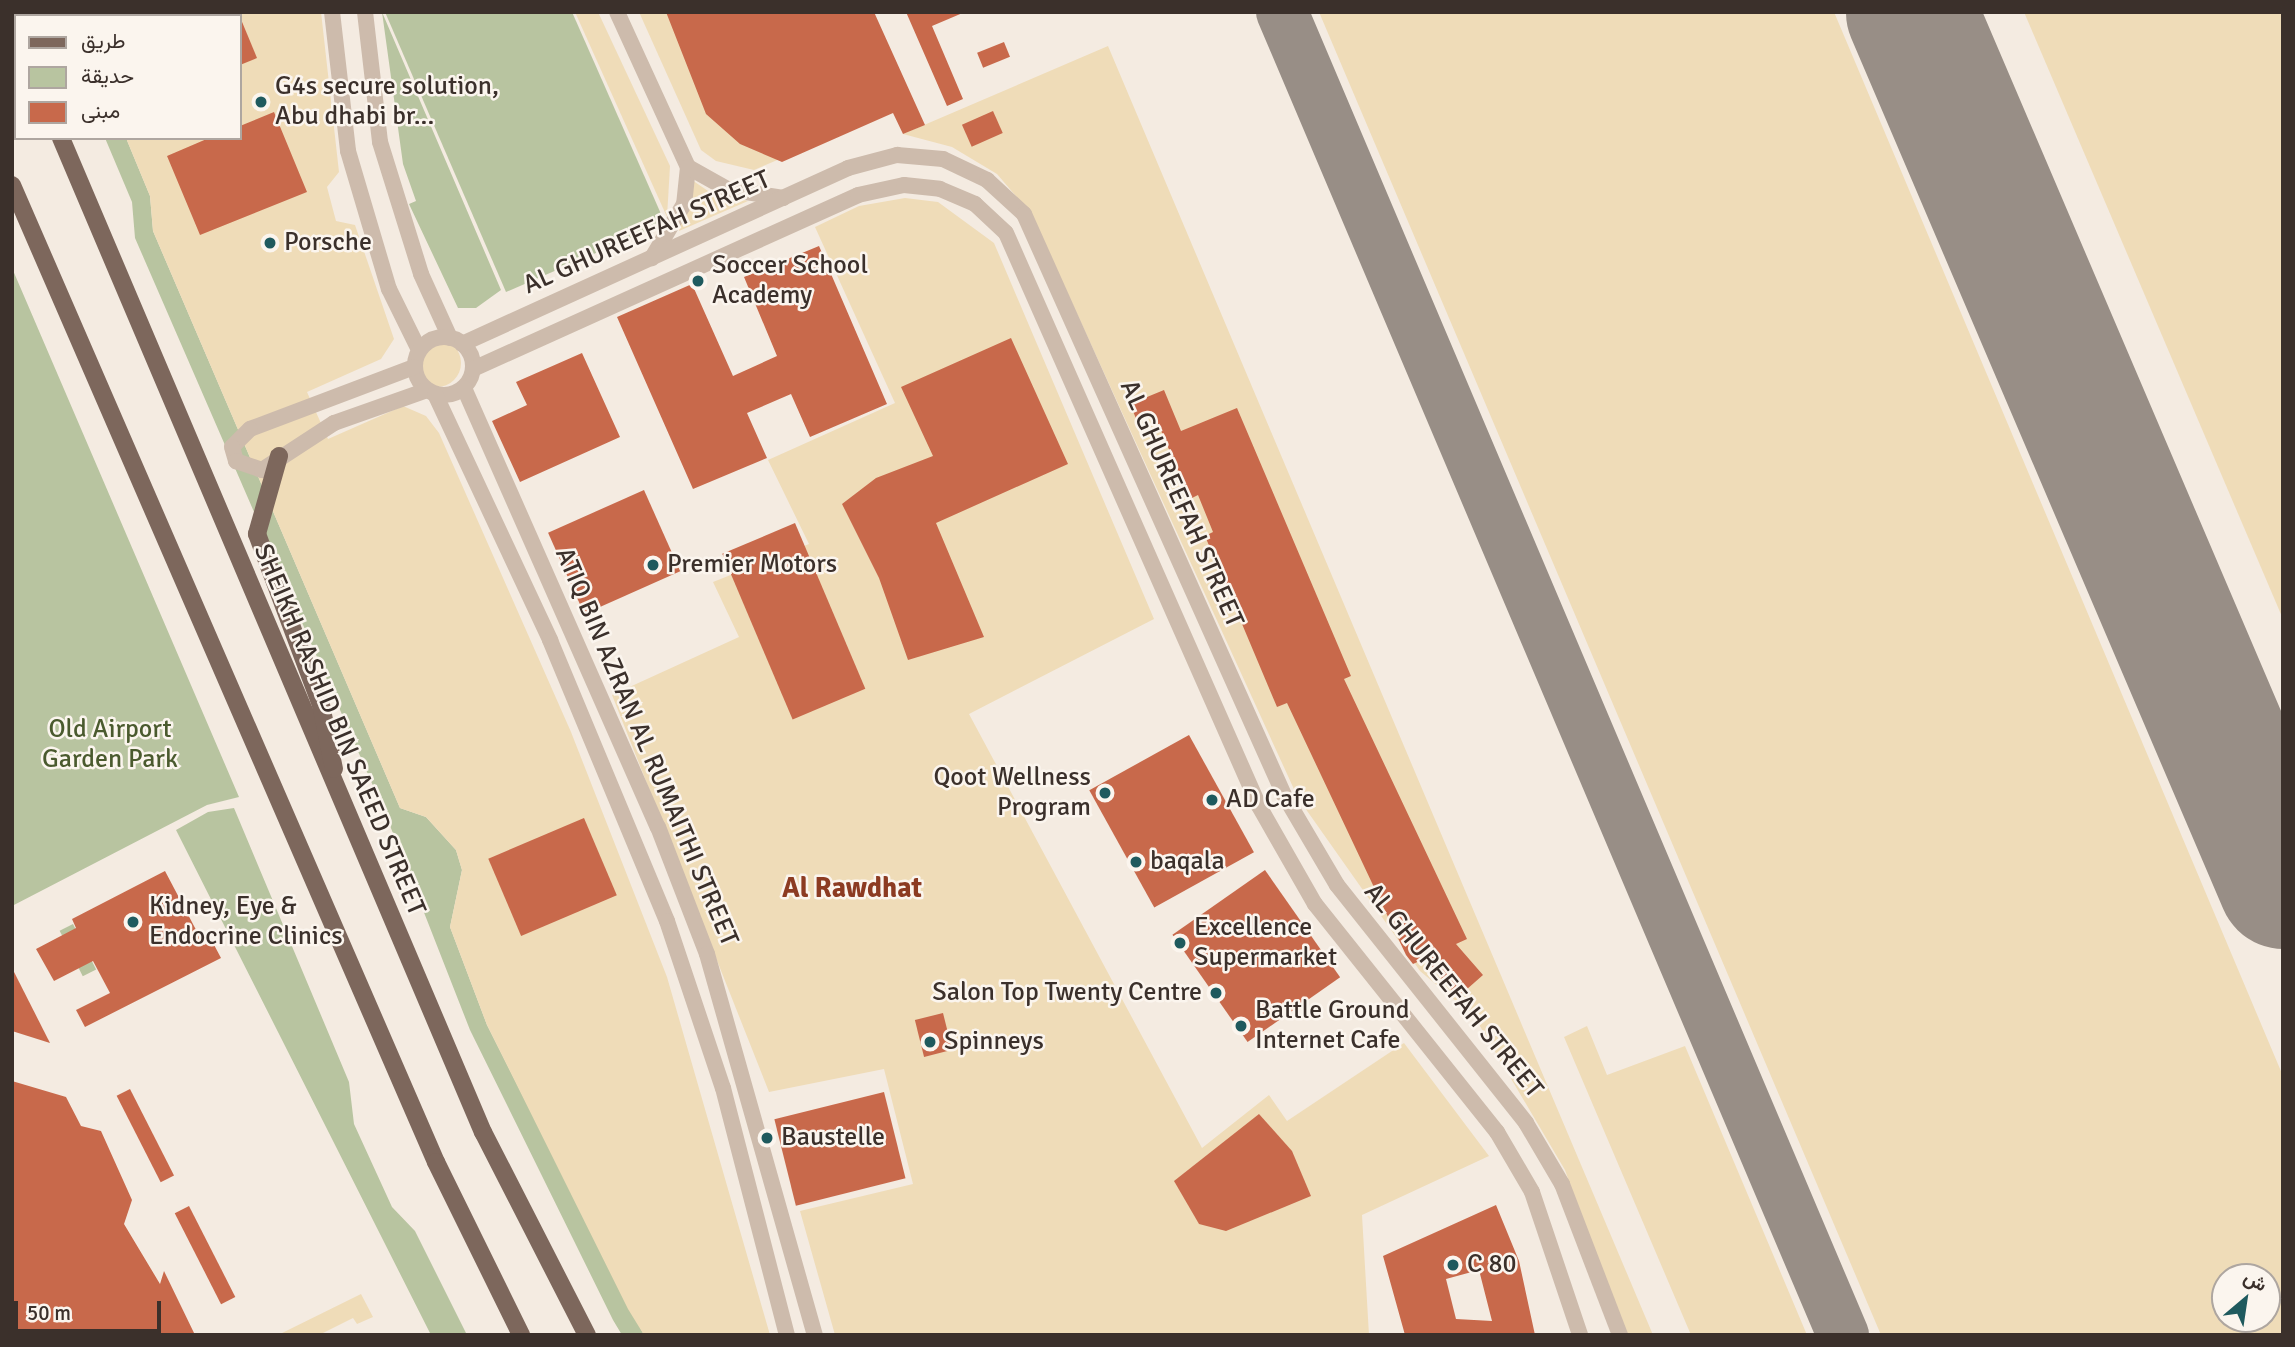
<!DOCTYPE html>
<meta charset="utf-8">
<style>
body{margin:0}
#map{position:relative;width:2295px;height:1347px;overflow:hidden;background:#f4ebe1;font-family:Signika,Vazirmatn,sans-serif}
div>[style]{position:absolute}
.green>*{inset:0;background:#b8c4a0;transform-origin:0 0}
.sand>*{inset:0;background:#efdcb8}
.round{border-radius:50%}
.taxiway>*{height:52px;margin:-26px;padding:0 26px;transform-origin:26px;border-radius:26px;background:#988e86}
.runway>*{height:131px;margin:-65.5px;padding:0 65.5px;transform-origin:65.5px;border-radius:65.5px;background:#988e86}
.building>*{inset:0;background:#c8694b;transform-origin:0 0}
.street>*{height:16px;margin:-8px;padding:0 8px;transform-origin:8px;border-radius:8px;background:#cdbbac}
.street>.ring{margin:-8px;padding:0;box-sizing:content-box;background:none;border:16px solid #cdbbac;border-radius:50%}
.primary>*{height:18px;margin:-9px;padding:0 9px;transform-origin:9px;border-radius:9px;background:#7d675c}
.dots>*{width:19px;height:19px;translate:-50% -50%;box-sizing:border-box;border:4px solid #fbf5ee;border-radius:50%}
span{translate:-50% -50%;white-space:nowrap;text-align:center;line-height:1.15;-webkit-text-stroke:5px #fbf5ee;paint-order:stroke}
.poi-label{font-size:26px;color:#3b302b}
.left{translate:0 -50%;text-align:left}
.right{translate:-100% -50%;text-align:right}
.street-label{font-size:26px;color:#3b302b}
.park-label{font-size:26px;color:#4a5a2e}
.neighbourhood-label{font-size:28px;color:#8c3b22;font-weight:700}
.frame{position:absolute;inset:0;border:14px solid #3b302b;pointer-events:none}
.legend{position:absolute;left:14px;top:14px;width:228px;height:126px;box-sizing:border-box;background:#fbf5ee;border:2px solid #aea6a0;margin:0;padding:9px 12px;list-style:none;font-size:21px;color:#3b302b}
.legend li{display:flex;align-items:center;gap:14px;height:35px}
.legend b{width:35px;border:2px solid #aea6a0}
.north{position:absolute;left:2211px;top:1263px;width:70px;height:70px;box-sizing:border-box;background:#fbf5ee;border:2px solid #aea6a0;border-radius:50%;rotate:29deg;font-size:19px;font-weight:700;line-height:28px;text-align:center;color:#3b302b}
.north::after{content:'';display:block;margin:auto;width:24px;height:32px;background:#1f5a5e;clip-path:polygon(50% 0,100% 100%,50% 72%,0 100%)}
.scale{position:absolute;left:14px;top:1301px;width:147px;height:32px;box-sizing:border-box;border:4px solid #3b302b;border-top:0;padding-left:9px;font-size:21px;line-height:24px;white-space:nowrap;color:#3b302b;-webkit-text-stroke:5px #fbf5ee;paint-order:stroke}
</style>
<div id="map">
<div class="green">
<i style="clip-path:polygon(382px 12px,501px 290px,476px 308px,458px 308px,409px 204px,416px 201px,403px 164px)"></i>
<i style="clip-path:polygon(385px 12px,572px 12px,665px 223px,506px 292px)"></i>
<i style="clip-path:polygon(105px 138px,126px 138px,150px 196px,153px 231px,400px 808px,426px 817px,456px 850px,462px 870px,450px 927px,487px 1025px,644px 1335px,622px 1335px,613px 1320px,470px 1030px,387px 818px,135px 238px,132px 202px)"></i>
<i style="clip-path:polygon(12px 268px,239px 797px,207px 805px,12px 906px)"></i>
<i style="clip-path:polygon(234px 808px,349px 1082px,354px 1124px,392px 1207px,415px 1231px,467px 1335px,431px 1335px,176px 830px,208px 812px)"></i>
<i style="left:73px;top:924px;width:51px;height:15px;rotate:63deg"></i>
</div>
<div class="sand">
<i style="clip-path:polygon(89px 12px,321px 12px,339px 172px,327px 187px,336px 221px,355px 225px,394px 339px,381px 359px,307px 392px,328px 439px,403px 406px,426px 416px,439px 433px,571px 732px,667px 977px,770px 1335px,644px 1335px,628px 1309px,487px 1025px,450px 927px,462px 870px,456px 850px,426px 817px,400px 808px,153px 231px,150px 196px,126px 138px,240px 138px,240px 16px,84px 16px)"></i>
<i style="clip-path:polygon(575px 12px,598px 12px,670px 166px,667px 217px)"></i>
<i style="clip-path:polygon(639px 12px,836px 12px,881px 116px,754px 170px,716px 161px,701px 150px)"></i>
<i style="clip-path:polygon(evenodd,1319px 12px,1834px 12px,2283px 1076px,2283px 1335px,1881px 1335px,1319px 12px,2225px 1277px,2267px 1277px,2267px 1319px,2225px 1319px,2225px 1277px)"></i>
<i style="clip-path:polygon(2024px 12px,2283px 12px,2283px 619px)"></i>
<i style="clip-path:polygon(1108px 46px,1653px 1335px,1624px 1335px,1565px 1170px,1474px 1016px,1420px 971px,1298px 798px,1032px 215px,997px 174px,952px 147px,903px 134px)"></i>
<i style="clip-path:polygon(689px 178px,711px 193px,748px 201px,679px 231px)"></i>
<i style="clip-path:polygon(905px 198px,938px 202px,994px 243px,1154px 619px,969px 714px,1202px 1148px,1269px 1095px,1287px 1121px,1404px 1043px,1489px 1156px,1362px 1215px,1369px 1335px,835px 1335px,800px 1211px,913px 1184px,884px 1069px,769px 1092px,612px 695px,739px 637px,713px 582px,809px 544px,768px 460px,895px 403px,815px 227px,859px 206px)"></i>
<i class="round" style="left:413px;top:339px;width:48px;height:48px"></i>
<i style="clip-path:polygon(1587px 1026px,1607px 1075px,1685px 1046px,1807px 1335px,1691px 1335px,1564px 1037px)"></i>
<i style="clip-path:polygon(361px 1294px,373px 1317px,357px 1324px,353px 1318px,319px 1335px,278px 1335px)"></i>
</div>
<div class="taxiway">
<i style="left:1282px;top:12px;width:1437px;rotate:67.02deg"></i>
</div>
<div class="runway">
<i style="left:1911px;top:12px;width:947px;rotate:66.87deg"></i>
</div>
<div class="building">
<i style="clip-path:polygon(666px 12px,874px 12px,925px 125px,903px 134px,893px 113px,782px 162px,740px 144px,706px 114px)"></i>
<i style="clip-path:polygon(906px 12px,965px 12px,932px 26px,963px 99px,947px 106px)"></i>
<i style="clip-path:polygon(240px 17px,257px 58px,240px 65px)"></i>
<i style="left:1004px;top:42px;width:16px;height:29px;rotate:68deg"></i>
<i style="left:993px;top:111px;width:24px;height:34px;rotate:66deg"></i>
<i style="clip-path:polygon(274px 112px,307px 192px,200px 235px,167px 156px,209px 138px,240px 138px,240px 126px)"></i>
<i style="clip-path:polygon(819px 246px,887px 404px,810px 437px,791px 394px,747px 413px,767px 458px,693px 489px,617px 317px,692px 284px,733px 376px,777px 356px,744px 277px)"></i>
<i style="clip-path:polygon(1011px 338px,1068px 464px,936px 523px,984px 637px,908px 660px,879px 578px,842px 504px,876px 478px,933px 456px,901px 387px)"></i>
<i style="clip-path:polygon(582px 353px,620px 437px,520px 482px,492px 421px,527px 405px,516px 382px)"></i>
<i style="clip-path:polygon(1164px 390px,1181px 431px,1237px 408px,1351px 676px,1344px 679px,1467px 939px,1456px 944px,1483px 975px,1458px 997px,1424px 959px,1413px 964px,1406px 955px,1287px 703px,1277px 707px,1205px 536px,1213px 532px,1198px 495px,1190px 499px,1154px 414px,1137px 421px,1130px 404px)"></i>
<i style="left:644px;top:490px;width:89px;height:105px;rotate:66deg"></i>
<i style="left:795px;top:523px;width:180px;height:79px;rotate:67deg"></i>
<i style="left:1189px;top:735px;width:134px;height:114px;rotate:61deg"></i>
<i style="left:584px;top:818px;width:84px;height:104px;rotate:67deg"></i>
<i style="left:1265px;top:870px;width:131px;height:113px;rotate:55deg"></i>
<i style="clip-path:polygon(165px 871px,204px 945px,212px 941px,221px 958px,85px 1027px,76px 1010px,110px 993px,93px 961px,54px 981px,36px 949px,76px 928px,72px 919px)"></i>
<i style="clip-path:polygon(12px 968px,50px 1043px,12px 1031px)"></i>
<i style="left:943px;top:1013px;width:38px;height:29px;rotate:76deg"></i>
<i style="clip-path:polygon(12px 1081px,66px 1097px,81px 1126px,101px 1131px,132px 1200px,124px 1224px,160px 1284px,164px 1271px,195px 1335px,12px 1335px)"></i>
<i style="left:130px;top:1089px;width:97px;height:15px;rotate:63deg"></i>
<i style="left:884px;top:1092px;width:89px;height:113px;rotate:76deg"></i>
<i style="clip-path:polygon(1259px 1114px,1292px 1151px,1311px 1196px,1226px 1231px,1199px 1224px,1174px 1181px)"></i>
<i style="clip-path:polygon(evenodd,1496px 1205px,1519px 1261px,1535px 1335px,1405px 1335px,1383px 1256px,1496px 1205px,1479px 1270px,1492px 1321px,1456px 1319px,1446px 1279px,1479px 1270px)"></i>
<i style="left:189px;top:1206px;width:102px;height:16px;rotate:63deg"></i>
</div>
<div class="street">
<i style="left:332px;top:12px;width:140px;rotate:83.4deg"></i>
<i style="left:348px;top:151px;width:144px;rotate:73.5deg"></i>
<i style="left:389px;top:289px;width:68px;rotate:63.8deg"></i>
<i style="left:365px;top:12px;width:131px;rotate:83.4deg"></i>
<i style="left:380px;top:142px;width:138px;rotate:72.7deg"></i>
<i style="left:421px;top:274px;width:70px;rotate:65.6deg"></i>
<i style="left:617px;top:12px;width:170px;rotate:65.4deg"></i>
<i style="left:688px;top:167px;width:37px;rotate:96deg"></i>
<i style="left:684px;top:204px;width:63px;rotate:120.7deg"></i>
<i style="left:688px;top:167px;width:45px;rotate:29.4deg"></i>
<i style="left:727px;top:189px;width:57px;rotate:9.1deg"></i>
<i class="ring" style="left:415px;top:337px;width:42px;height:42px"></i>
<i style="left:462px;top:344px;width:424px;rotate:-24.5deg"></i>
<i style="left:848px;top:168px;width:51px;rotate:-14.9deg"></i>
<i style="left:897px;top:155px;width:46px;rotate:5deg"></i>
<i style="left:943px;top:159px;width:49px;rotate:25.5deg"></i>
<i style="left:987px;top:180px;width:50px;rotate:42.6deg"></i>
<i style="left:1024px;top:214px;width:637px;rotate:65.89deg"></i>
<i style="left:1284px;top:795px;width:104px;rotate:59.5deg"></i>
<i style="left:1337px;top:885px;width:304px;rotate:51.5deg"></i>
<i style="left:1526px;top:1123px;width:71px;rotate:59.5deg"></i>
<i style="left:1562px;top:1184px;width:162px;rotate:69deg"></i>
<i style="left:414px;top:367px;width:175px;rotate:159.3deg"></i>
<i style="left:250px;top:429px;width:25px;rotate:135deg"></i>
<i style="left:232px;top:447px;width:15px;rotate:74deg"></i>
<i style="left:236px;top:461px;width:28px;rotate:19deg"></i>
<i style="left:262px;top:470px;width:86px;rotate:-33.1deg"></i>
<i style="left:334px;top:423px;width:99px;rotate:-19.5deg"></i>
<i style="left:473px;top:369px;width:422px;rotate:-24.3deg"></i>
<i style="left:858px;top:195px;width:47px;rotate:-12.3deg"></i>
<i style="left:904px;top:185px;width:36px;rotate:6deg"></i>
<i style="left:940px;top:189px;width:38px;rotate:23deg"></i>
<i style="left:975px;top:204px;width:42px;rotate:43.1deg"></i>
<i style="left:1006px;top:233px;width:626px;rotate:66.18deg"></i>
<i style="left:1259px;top:806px;width:113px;rotate:60.3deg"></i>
<i style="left:1315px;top:904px;width:292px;rotate:51.4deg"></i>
<i style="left:1497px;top:1132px;width:69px;rotate:59.7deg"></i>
<i style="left:1532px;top:1192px;width:151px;rotate:71.4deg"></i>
<i style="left:464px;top:388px;width:480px;rotate:66.2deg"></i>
<i style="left:658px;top:827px;width:136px;rotate:68.9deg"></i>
<i style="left:707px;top:954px;width:396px;rotate:74.2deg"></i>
<i style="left:435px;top:394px;width:272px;rotate:64.9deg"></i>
<i style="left:550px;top:640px;width:304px;rotate:67.4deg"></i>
<i style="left:667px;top:921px;width:176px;rotate:71.5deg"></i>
<i style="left:723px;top:1088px;width:255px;rotate:75.5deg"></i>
</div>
<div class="primary">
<i style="left:12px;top:23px;width:10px;rotate:66deg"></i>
<i style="left:61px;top:138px;width:1080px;rotate:67deg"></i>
<i style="left:483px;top:1132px;width:228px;rotate:62.9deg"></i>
<i style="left:12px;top:185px;width:1065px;rotate:66.54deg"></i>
<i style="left:436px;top:1162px;width:193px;rotate:63.8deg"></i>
<i style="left:279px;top:456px;width:81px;rotate:105.8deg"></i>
<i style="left:257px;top:534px;width:183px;rotate:69.5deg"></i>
<i style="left:321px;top:705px;width:65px;rotate:78.5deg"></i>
</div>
<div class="dots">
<i style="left:261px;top:102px;background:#1f5a5e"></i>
<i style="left:270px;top:243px;background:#1f5a5e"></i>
<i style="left:698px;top:281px;background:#1f5a5e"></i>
<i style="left:653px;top:565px;background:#1f5a5e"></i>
<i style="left:1105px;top:793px;background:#1f5a5e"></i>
<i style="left:1212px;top:800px;background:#1f5a5e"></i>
<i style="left:1136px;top:862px;background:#1f5a5e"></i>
<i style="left:133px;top:922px;background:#1f5a5e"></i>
<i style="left:1180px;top:943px;background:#1f5a5e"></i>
<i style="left:1216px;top:993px;background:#1f5a5e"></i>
<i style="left:1241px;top:1026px;background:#1f5a5e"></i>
<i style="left:930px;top:1042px;background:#1f5a5e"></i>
<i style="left:767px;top:1138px;background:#1f5a5e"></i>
<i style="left:1453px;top:1265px;background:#1f5a5e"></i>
</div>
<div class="poi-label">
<span class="left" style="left:275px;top:102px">G4s secure solution,<br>Abu dhabi br...</span>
<span class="left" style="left:284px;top:243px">Porsche</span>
<span class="left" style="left:712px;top:281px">Soccer School<br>Academy</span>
<span class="left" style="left:667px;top:565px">Premier Motors</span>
<span class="right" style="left:1091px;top:793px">Qoot Wellness<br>Program</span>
<span class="left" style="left:1226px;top:800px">AD Cafe</span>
<span class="left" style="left:1150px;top:862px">baqala</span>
<span class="left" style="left:149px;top:922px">Kidney, Eye &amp;<br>Endocrine Clinics</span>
<span class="left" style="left:1194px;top:943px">Excellence<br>Supermarket</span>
<span class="right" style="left:1202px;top:993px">Salon Top Twenty Centre</span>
<span class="left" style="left:1255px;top:1026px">Battle Ground<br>Internet Cafe</span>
<span class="left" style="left:944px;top:1042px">Spinneys</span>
<span class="left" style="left:781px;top:1138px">Baustelle</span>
<span class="left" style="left:1467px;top:1265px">C 80</span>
</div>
<div class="street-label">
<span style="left:647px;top:233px;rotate:-24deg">AL GHUREEFAH STREET</span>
<span style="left:1181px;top:504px;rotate:66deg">AL GHUREEFAH STREET</span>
<span style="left:339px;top:730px;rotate:67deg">SHEIKH RASHID BIN SAEED STREET</span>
<span style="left:646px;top:747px;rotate:67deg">ATIQ BIN AZRAN AL RUMAITHI STREET</span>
<span style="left:1453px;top:991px;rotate:51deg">AL GHUREEFAH STREET</span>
</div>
<div class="park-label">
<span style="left:110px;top:745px">Old Airport<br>Garden Park</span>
</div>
<div class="neighbourhood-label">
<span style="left:852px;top:888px">Al Rawdhat</span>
</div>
<div class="frame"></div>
<ul class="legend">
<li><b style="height:9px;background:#7d675c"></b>طريق</li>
<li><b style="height:19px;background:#b8c4a0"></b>حديقة</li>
<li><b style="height:19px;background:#c8694b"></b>مبنى</li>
</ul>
<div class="north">ش</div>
<div class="scale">50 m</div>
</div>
